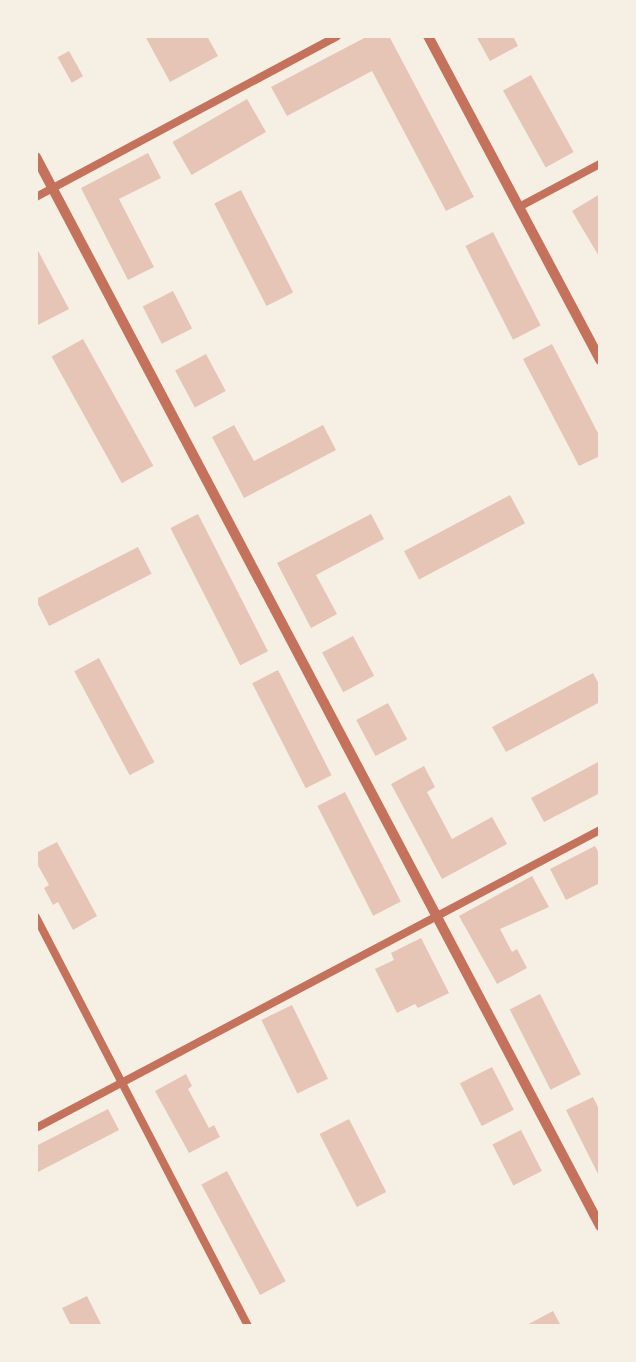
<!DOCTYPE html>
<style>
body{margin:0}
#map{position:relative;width:636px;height:1362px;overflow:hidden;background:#f6efe4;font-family:Lato,sans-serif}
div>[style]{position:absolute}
.building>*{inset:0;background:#e6c5b7;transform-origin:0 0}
.minor>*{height:8px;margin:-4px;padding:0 4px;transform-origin:4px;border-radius:4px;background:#c5725c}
.tertiary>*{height:10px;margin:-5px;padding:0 5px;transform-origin:5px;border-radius:5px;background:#c5725c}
span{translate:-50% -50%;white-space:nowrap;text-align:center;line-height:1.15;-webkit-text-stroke:7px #f6efe4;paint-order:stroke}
.frame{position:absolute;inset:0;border:38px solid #f6efe4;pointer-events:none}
</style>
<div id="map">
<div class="building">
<i style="clip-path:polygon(145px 36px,207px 36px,218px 56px,170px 82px)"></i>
<i style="clip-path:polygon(368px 36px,389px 36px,474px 197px,446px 211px,372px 71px,287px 116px,271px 87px)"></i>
<i style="clip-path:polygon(476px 36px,513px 36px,518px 46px,490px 61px)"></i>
<i style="left:69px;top:51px;width:29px;height:13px;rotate:61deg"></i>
<i style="left:531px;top:75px;width:88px;height:32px;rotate:61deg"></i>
<i style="left:247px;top:99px;width:38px;height:86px;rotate:60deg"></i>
<i style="clip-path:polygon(148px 153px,161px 178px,119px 199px,154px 267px,128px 280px,81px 188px)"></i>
<i style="left:241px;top:190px;width:115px;height:30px;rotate:63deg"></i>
<i style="clip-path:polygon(600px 194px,600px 258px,572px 211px)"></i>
<i style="left:493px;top:232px;width:105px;height:31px;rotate:63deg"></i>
<i style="clip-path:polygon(36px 247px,69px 309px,36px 326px)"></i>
<i style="left:173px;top:291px;width:42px;height:34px;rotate:63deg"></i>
<i style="left:83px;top:339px;width:145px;height:36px;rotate:61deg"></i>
<i style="clip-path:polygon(552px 344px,600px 437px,600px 456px,579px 466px,523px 359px)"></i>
<i style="left:206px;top:354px;width:42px;height:35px;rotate:62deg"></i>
<i style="clip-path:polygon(234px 425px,254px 461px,323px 425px,336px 450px,244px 498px,212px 437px)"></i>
<i style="left:510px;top:495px;width:32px;height:120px;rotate:62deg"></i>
<i style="left:198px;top:514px;width:154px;height:31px;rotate:63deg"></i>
<i style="clip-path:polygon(371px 514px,384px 539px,316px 575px,337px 614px,311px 628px,277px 563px)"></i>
<i style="left:138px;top:547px;width:30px;height:115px;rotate:63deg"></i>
<i style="left:353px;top:636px;width:45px;height:35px;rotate:62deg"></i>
<i style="left:99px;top:658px;width:118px;height:28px;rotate:62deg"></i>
<i style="left:278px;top:670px;width:118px;height:29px;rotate:63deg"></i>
<i style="clip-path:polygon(593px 673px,600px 686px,600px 702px,506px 752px,492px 727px)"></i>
<i style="left:388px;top:703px;width:41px;height:36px;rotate:62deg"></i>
<i style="clip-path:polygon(600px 761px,600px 793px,544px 822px,531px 798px)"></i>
<i style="clip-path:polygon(424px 766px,435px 787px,427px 792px,452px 839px,492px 817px,507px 844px,442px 879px,391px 784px)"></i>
<i style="left:345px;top:792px;width:123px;height:31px;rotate:63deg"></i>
<i style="clip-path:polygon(57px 842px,97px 916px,73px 930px,58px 902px,53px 905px,44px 888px,49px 885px,36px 862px,36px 853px)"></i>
<i style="clip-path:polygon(595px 846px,600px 855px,600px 883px,566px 900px,550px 869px)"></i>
<i style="clip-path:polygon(532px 876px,549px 907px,500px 929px,512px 952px,517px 949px,527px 968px,497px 984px,459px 916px)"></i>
<i style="clip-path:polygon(421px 938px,449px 993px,418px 1008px,415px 1004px,397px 1013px,375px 969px,394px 960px,391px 953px)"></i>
<i style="left:540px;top:994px;width:90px;height:34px;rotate:63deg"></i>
<i style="left:292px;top:1005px;width:82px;height:34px;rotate:64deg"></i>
<i style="left:492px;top:1067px;width:48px;height:36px;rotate:63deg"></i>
<i style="clip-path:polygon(186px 1074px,192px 1086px,188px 1089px,209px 1128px,214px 1125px,220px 1137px,189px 1153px,155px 1091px)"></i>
<i style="clip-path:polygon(593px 1097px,600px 1111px,600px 1178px,566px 1110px)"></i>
<i style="clip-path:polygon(108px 1109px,119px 1130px,36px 1173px,36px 1146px)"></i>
<i style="left:349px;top:1119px;width:82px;height:33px;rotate:63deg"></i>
<i style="left:521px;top:1130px;width:46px;height:32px;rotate:63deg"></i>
<i style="left:227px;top:1171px;width:125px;height:29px;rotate:62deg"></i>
<i style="clip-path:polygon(87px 1296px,102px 1326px,71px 1326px,62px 1308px)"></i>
<i style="clip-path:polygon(553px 1311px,561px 1326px,525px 1326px)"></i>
</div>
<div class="minor">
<i style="left:36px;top:197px;width:341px;rotate:-28.1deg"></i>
<i style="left:519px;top:207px;width:92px;rotate:-28deg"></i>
<i style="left:36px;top:917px;width:461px;rotate:62.6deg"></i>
<i style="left:36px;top:1128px;width:638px;rotate:-27.85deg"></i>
</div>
<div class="tertiary">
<i style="left:428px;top:36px;width:367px;rotate:62deg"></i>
<i style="left:36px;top:157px;width:1209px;rotate:62.18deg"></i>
</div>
<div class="frame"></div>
</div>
